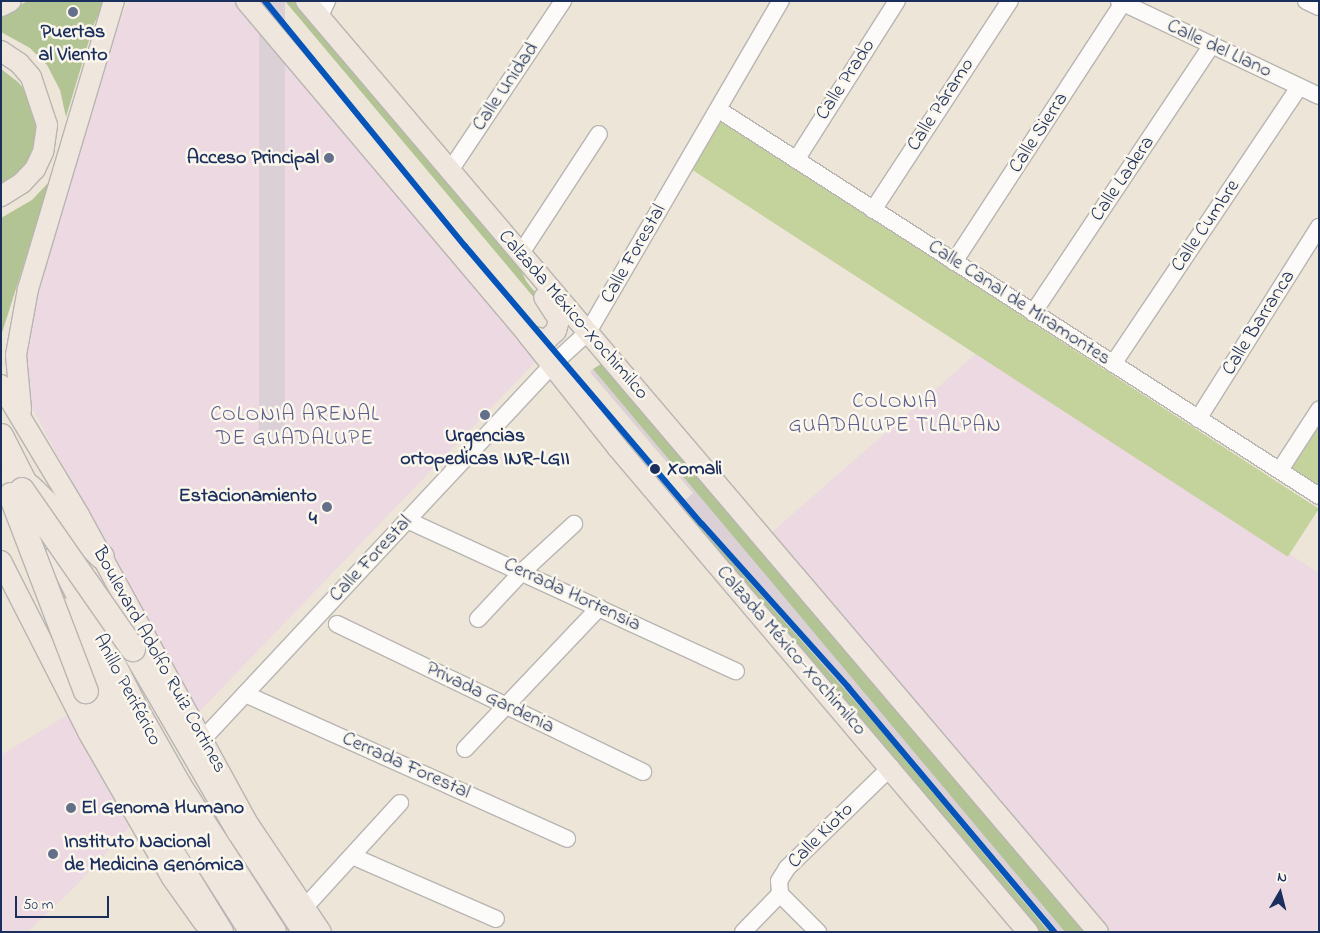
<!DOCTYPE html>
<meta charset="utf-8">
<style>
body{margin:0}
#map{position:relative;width:1320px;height:933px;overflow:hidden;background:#ece5d8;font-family:"Indie Flower",sans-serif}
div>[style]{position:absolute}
.built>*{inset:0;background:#edd9e1}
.industrial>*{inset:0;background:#dad0d6;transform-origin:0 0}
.green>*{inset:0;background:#c4d29b;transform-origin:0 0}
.forest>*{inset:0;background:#b2c394}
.roads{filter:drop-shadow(1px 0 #b8b5b2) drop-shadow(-1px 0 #b8b5b2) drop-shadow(0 1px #b8b5b2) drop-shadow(0 -1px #b8b5b2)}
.minor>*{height:16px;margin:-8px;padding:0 8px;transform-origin:8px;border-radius:8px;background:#fcfbf9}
.major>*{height:20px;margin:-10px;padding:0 10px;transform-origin:10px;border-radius:10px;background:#efe6de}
.highway>*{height:24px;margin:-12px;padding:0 12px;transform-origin:12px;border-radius:12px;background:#efe6de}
.bridges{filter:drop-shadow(1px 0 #b8b5b2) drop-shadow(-1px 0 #b8b5b2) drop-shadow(0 1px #b8b5b2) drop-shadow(0 -1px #b8b5b2)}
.highway-bridge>*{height:24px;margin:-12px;padding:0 12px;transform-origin:12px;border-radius:12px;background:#efe6de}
.rail-1>*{height:6px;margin:-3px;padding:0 3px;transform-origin:3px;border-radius:3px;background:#0554ba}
.dots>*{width:14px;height:14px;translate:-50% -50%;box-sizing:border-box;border:2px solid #fbf7ec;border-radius:50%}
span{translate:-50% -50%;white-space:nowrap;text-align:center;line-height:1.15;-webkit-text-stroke:5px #fbf7ec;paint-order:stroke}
.poi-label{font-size:20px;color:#1b2f5e;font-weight:700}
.right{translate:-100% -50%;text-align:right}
.left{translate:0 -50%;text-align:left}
.street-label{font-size:20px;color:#1b2f5e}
.stop-label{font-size:20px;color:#1b2f5e;font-weight:700}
.neighbourhood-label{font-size:21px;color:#5c5e8c;letter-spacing:1px}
.frame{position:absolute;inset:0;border:2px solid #1b2f5e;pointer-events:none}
.north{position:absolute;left:1255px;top:868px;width:50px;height:50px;-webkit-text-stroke:4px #fbf7ec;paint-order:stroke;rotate:8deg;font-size:14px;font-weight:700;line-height:20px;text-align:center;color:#1b2f5e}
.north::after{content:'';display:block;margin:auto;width:18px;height:22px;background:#1b2f5e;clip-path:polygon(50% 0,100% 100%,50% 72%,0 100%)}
.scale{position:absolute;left:15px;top:896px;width:94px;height:22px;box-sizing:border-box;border:2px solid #1b2f5e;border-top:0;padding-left:6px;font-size:15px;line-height:18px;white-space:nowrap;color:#1b2f5e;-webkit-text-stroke:4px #fbf7ec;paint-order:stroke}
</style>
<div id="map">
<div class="built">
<i style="clip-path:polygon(129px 1px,233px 1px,541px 356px,196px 715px,29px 402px,25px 353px,33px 290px,123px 13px)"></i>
<i style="clip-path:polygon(976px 354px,1319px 573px,1319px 932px,1098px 932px,764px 539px)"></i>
<i style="clip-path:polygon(69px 714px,135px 821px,74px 888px,27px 932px,1px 932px,1px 755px)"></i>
</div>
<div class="industrial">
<i style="left:259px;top:1px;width:26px;height:435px"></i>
<i style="clip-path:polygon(593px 369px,721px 519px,1065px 932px,1049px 932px,877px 726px,748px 583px,577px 382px,581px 379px,585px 382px,685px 500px,693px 493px,590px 372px)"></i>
</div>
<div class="green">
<i style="left:720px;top:120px;width:714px;height:57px;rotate:33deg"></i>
<i style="clip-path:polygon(1319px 416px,1319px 490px,1284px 468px)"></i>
</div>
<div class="forest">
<i style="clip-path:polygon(28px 1px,105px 1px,94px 24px,66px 117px,60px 90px,47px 65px,30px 48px,1px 32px,1px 14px)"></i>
<i style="clip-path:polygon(285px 1px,304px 1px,520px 267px,526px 281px,554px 316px,557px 325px)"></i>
<i style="clip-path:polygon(1px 69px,18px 82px,29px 95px,36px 113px,37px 133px,28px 163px,1px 187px)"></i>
<i style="clip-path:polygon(50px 181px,1px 336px,1px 337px,1px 218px,32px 200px)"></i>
<i style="clip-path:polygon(601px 364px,676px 452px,690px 463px,1089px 932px,1065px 932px,593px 369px)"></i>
<i style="clip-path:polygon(667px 489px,877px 726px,1049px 932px,1035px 932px)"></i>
</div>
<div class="roads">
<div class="minor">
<i style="left:1119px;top:1px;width:221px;rotate:25.4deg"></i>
<i style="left:1306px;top:1px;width:14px;rotate:25deg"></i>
<i style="left:319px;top:18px;width:19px;rotate:-65deg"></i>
<i style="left:719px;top:110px;width:713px;rotate:32.75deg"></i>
<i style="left:796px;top:160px;width:188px;rotate:-57.6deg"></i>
<i style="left:449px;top:172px;width:206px;rotate:-56.3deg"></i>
<i style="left:873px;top:210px;width:250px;rotate:-56.8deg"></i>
<i style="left:521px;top:253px;width:142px;rotate:-56.8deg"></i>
<i style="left:954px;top:262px;width:309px;rotate:-56.9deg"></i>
<i style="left:1033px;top:313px;width:322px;rotate:-56.3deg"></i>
<i style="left:1113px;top:364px;width:334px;rotate:-56.1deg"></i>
<i style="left:1198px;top:419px;width:227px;rotate:-57.8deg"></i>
<i style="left:1280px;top:470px;width:72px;rotate:-57deg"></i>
<i style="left:407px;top:520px;width:362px;rotate:24.7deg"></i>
<i style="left:478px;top:619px;width:64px;rotate:-46.9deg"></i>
<i style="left:522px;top:572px;width:71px;rotate:-42.7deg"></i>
<i style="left:337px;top:624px;width:340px;rotate:25.8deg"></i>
<i style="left:245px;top:694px;width:353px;rotate:24.2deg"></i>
<i style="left:202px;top:740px;width:513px;rotate:-46.97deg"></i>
<i style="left:552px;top:365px;width:49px;rotate:-42.5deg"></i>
<i style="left:588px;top:332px;width:383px;rotate:-59.8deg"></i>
<i style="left:465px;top:749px;width:195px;rotate:-46.5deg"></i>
<i style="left:352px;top:856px;width:157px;rotate:23.6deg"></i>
<i style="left:780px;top:894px;width:54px;rotate:45deg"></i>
<i style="left:305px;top:907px;width:141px;rotate:-47.6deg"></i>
<i style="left:743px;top:932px;width:53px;rotate:-45.8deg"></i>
<i style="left:780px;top:894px;width:13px;rotate:-94deg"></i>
<i style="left:779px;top:881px;width:15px;rotate:-58deg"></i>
<i style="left:787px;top:868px;width:145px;rotate:-44.2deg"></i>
</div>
<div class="major">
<i style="left:246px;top:1px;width:437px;rotate:49.8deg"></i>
<i style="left:528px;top:335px;width:143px;rotate:51.5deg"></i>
<i style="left:617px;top:447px;width:636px;rotate:49.72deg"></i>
<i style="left:306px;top:1px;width:1222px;rotate:49.61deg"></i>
<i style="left:1px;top:6px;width:11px;rotate:-27deg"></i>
<i style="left:1px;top:51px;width:22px;rotate:34deg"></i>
<i style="left:19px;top:63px;width:18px;rotate:49deg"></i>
<i style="left:31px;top:77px;width:51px;rotate:71.6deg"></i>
<i style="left:47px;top:125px;width:27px;rotate:98deg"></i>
<i style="left:43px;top:152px;width:19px;rotate:115deg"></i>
<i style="left:35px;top:169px;width:19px;rotate:133deg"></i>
<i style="left:22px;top:183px;width:25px;rotate:148deg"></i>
<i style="left:528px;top:335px;width:19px;rotate:16deg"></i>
<i style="left:546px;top:340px;width:13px;rotate:-42deg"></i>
<i style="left:556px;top:331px;width:11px;rotate:-75deg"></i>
<i style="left:559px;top:320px;width:27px;rotate:-123deg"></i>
<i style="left:1px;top:385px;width:152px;rotate:59deg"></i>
<i style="left:79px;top:515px;width:354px;rotate:61.3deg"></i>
<i style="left:249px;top:825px;width:129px;rotate:56.1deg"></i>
<i style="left:21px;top:410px;width:55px;rotate:-95.2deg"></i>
<i style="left:16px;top:355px;width:67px;rotate:-79.7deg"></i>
<i style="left:28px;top:289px;width:301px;rotate:-73.4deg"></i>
<i style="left:1px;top:561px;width:192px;rotate:63deg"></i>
<i style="left:88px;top:732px;width:168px;rotate:60.1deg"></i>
<i style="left:172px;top:878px;width:55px;rotate:54.6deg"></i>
</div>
<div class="highway">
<i style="left:1px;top:436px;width:80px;rotate:63.1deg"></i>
<i style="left:1px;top:477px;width:21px;rotate:61deg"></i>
<i style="left:30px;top:487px;width:100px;rotate:44.2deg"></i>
<i style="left:58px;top:554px;width:174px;rotate:63.3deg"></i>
<i style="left:136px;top:709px;width:87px;rotate:60.5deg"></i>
<i style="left:179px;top:785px;width:175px;rotate:57.1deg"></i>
<i style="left:63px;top:610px;width:202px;rotate:61.3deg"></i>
<i style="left:160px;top:787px;width:172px;rotate:57.6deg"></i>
<i style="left:133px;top:649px;width:211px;rotate:59.8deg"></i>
<i style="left:239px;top:831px;width:121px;rotate:56.8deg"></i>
<i style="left:86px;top:691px;width:175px;rotate:62.1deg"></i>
<i style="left:168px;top:846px;width:101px;rotate:58.4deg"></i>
</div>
</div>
<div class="bridges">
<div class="highway-bridge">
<i style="left:22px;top:490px;width:194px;rotate:55.1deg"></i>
<i style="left:11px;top:495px;width:210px;rotate:69.1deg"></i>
</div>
</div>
<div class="rail-1">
<i style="left:265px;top:1px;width:316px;rotate:50.8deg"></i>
<i style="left:465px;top:246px;width:365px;rotate:49.6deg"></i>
<i style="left:702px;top:524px;width:219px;rotate:48.1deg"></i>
<i style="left:848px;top:687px;width:320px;rotate:49.9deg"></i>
</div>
<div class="dots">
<i style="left:73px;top:12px;background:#646f89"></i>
<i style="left:329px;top:158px;background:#646f89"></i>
<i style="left:485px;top:415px;background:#646f89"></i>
<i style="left:655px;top:469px;background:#1b2f5e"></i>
<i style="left:327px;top:507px;background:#646f89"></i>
<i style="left:71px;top:808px;background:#646f89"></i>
<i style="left:53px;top:854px;background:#646f89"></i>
</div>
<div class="poi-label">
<span style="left:73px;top:44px">Puertas<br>al Viento</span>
<span class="right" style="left:319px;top:158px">Acceso Principal</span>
<span style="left:485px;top:448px">Urgencias<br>ortopedicas INR-LGII</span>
<span class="right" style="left:317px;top:508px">Estacionamiento<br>4</span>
<span class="left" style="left:81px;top:808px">El Genoma Humano</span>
<span class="left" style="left:64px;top:854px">Instituto Nacional<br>de Medicina Genómica</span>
</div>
<div class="street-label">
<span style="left:1219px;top:49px;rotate:25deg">Calle del Llano</span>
<span style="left:846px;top:80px;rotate:-57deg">Calle Prado</span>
<span style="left:506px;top:87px;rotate:-56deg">Calle Unidad</span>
<span style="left:941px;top:105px;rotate:-57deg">Calle Páramo</span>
<span style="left:1039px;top:133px;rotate:-57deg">Calle Sierra</span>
<span style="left:1123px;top:179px;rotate:-56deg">Calle Ladera</span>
<span style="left:1206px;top:226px;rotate:-56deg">Calle Cumbre</span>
<span style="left:634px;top:254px;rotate:-60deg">Calle Forestal</span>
<span style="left:1019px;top:303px;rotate:33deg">Calle Canal de Miramontes</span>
<span style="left:573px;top:315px;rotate:49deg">Calzada México-Xochimilco</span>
<span style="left:1259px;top:323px;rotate:-58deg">Calle Barranca</span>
<span style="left:371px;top:559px;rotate:-47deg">Calle Forestal</span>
<span style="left:572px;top:595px;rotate:25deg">Cerrada Hortensia</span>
<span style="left:791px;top:651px;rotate:49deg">Calzada México-Xochimilco</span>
<span style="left:159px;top:660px;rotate:61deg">Boulevard Adolfo Ruiz Cortines</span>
<span style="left:127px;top:690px;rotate:62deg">Anillo Periférico</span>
<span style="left:490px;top:698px;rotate:26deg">Privada Gardenia</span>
<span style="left:406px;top:766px;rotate:24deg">Cerrada Forestal</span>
<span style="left:821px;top:836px;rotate:-45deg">Calle Kioto</span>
</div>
<div class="stop-label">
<span class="left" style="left:667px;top:469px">Xomali</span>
</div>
<div class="neighbourhood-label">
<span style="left:895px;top:414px">COLONIA<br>GUADALUPE TLALPAN</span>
<span style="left:295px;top:427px">COLONIA ARENAL<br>DE GUADALUPE</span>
</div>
<div class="frame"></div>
<div class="north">N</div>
<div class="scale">50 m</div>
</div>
